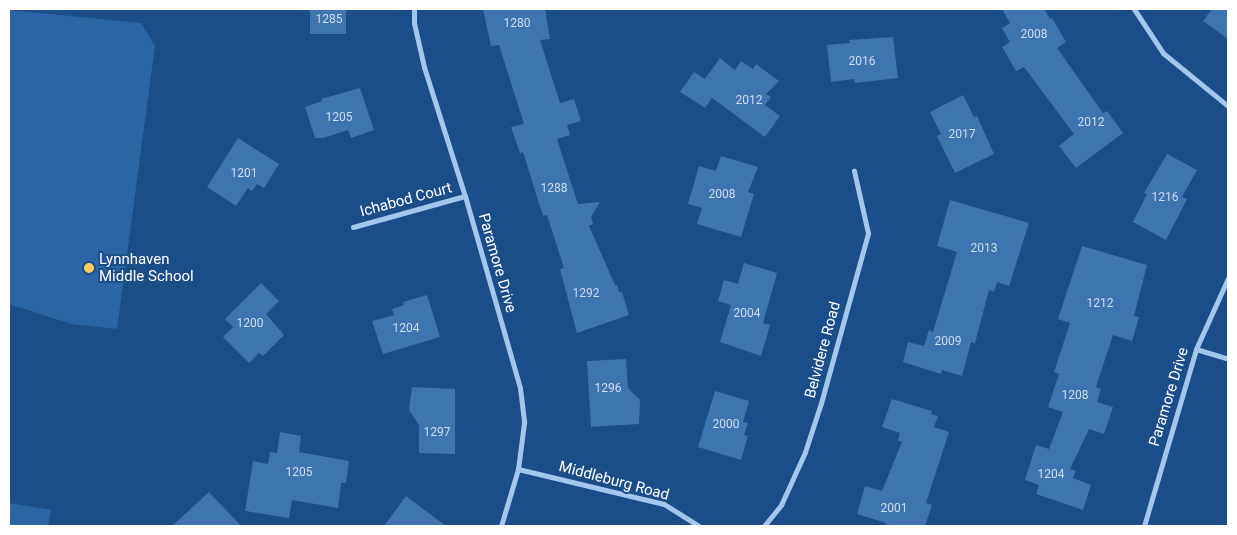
<!DOCTYPE html>
<style>
body{margin:0}
#map{position:relative;width:1237px;height:535px;overflow:hidden;background:#1b4d88;font-family:Roboto,sans-serif}
div>[style]{position:absolute}
.green>*{inset:0;background:#2b65a5}
.building>*{inset:0;background:#3e74af;transform-origin:0 0}
.street>*{height:5px;margin:-2.5px;padding:0 2.5px;transform-origin:2.5px;border-radius:2.5px;background:#a3c6ec}
.dots>*{width:14px;height:14px;translate:-50% -50%;box-sizing:border-box;border:2px solid #1b4d88;border-radius:50%}
span{translate:-50% -50%;white-space:nowrap;text-align:center;line-height:1.15;-webkit-text-stroke:4px #1b4d88;paint-order:stroke}
.number-label{font-size:12px;color:#cfdceb}
.number-label span{-webkit-text-stroke-width:0}
.street-label{font-size:15px;color:#fff}
.poi-label{font-size:15px;color:#fff}
.left{translate:0 -50%;text-align:left}
.frame{position:absolute;inset:0;border:10px solid #fff;pointer-events:none}
</style>
<div id="map">
<div class="green">
<i style="clip-path:polygon(9px 10px,141px 23px,155px 46px,117px 329px,71px 324px,9px 304px)"></i>
<i style="clip-path:polygon(9px 503px,51px 510px,48px 526px,9px 526px)"></i>
</div>
<div class="building">
<i style="left:310px;top:9px;width:36px;height:25px"></i>
<i style="clip-path:polygon(483px 9px,545px 9px,550px 39px,540px 40px,560px 103px,574px 99px,581px 121px,567px 125px,570px 135px,557px 139px,578px 204px,600px 202px,591px 217px,593px 224px,589px 226px,615px 285px,617px 285px,619px 292px,622px 292px,629px 315px,577px 333px,560px 269px,564px 268px,547px 215px,543px 216px,523px 152px,520px 153px,511px 127px,524px 124px,499px 45px,491px 46px)"></i>
<i style="clip-path:polygon(1002px 9px,1044px 9px,1050px 19px,1052px 18px,1066px 42px,1057px 48px,1103px 113px,1107px 111px,1123px 133px,1076px 168px,1059px 146px,1074px 134px,1024px 67px,1016px 71px,1002px 47px,1010px 42px,1002px 28px,1010px 23px)"></i>
<i style="clip-path:polygon(1212px 9px,1228px 9px,1228px 39px,1203px 21px)"></i>
<i style="clip-path:polygon(893px 37px,898px 78px,855px 83px,854px 79px,831px 82px,827px 45px,850px 43px,849px 40px)"></i>
<i style="clip-path:polygon(720px 58px,735px 70px,741px 61px,753px 69px,756px 64px,779px 81px,766px 94px,771px 97px,765px 105px,780px 116px,765px 137px,712px 98px,705px 108px,680px 92px,694px 72px,705px 79px)"></i>
<i style="clip-path:polygon(360px 88px,374px 130px,351px 138px,348px 130px,323px 138px,315px 138px,305px 107px,322px 101px,321px 99px)"></i>
<i style="clip-path:polygon(963px 95px,974px 117px,977px 116px,994px 154px,955px 173px,937px 136px,941px 134px,930px 112px)"></i>
<i style="clip-path:polygon(238px 138px,279px 164px,264px 188px,257px 184px,252px 191px,248px 188px,236px 206px,207px 187px)"></i>
<i style="clip-path:polygon(1167px 154px,1197px 170px,1182px 197px,1187px 199px,1166px 240px,1133px 222px,1147px 194px,1144px 193px)"></i>
<i style="clip-path:polygon(721px 156px,758px 167px,748px 192px,754px 194px,741px 237px,697px 224px,702px 208px,688px 204px,699px 166px,716px 171px)"></i>
<i style="clip-path:polygon(950px 200px,1029px 223px,1009px 286px,997px 282px,994px 292px,989px 290px,975px 343px,971px 342px,962px 376px,942px 370px,941px 374px,903px 362px,908px 342px,924px 346px,929px 330px,933px 332px,957px 252px,937px 246px)"></i>
<i style="clip-path:polygon(1082px 246px,1147px 265px,1134px 316px,1139px 317px,1132px 341px,1113px 335px,1096px 387px,1101px 389px,1097px 402px,1113px 407px,1104px 434px,1089px 429px,1070px 469px,1076px 471px,1073px 478px,1091px 485px,1083px 510px,1036px 494px,1039px 485px,1025px 480px,1036px 445px,1049px 449px,1063px 412px,1048px 407px,1059px 374px,1054px 372px,1070px 323px,1058px 319px)"></i>
<i style="clip-path:polygon(744px 263px,777px 273px,763px 323px,770px 325px,761px 356px,720px 342px,731px 305px,718px 301px,724px 280px,738px 284px)"></i>
<i style="clip-path:polygon(261px 283px,279px 301px,266px 314px,284px 335px,263px 356px,259px 353px,249px 363px,223px 337px,233px 327px,225px 319px)"></i>
<i style="clip-path:polygon(427px 295px,440px 337px,383px 354px,372px 321px,394px 315px,392px 309px,404px 305px,403px 302px)"></i>
<i style="clip-path:polygon(626px 359px,628px 388px,640px 400px,639px 424px,591px 427px,587px 361px)"></i>
<i style="clip-path:polygon(412px 387px,455px 389px,455px 454px,419px 453px,419px 425px,409px 410px)"></i>
<i style="clip-path:polygon(715px 391px,749px 401px,743px 422px,748px 423px,744px 435px,748px 436px,741px 460px,698px 447px)"></i>
<i style="clip-path:polygon(892px 399px,932px 411px,931px 414px,938px 416px,934px 427px,949px 432px,926px 503px,932px 505px,925px 526px,885px 526px,886px 523px,857px 514px,865px 486px,882px 491px,902px 442px,898px 441px,900px 433px,882px 427px)"></i>
<i style="clip-path:polygon(280px 432px,301px 436px,299px 452px,349px 461px,346px 483px,341px 483px,338px 508px,292px 500px,289px 518px,245px 511px,253px 461px,268px 464px,270px 452px,277px 453px)"></i>
<i style="clip-path:polygon(209px 492px,241px 526px,172px 526px)"></i>
<i style="clip-path:polygon(406px 496px,446px 526px,384px 526px)"></i>
</div>
<div class="street">
<i style="left:414px;top:9px;width:14px;rotate:90deg"></i>
<i style="left:414px;top:23px;width:45px;rotate:77.2deg"></i>
<i style="left:424px;top:67px;width:135px;rotate:72.4deg"></i>
<i style="left:465px;top:196px;width:200px;rotate:74deg"></i>
<i style="left:520px;top:388px;width:35px;rotate:83deg"></i>
<i style="left:524px;top:423px;width:46px;rotate:97.4deg"></i>
<i style="left:518px;top:469px;width:59px;rotate:106.6deg"></i>
<i style="left:1134px;top:9px;width:53px;rotate:56.6deg"></i>
<i style="left:1163px;top:53px;width:84px;rotate:39.2deg"></i>
<i style="left:353px;top:227px;width:116px;rotate:-15.5deg"></i>
<i style="left:1196px;top:349px;width:34px;rotate:17deg"></i>
<i style="left:518px;top:469px;width:150px;rotate:13.5deg"></i>
<i style="left:664px;top:504px;width:41px;rotate:32.2deg"></i>
<i style="left:764px;top:526px;width:27px;rotate:-51deg"></i>
<i style="left:781px;top:505px;width:58px;rotate:-65.6deg"></i>
<i style="left:805px;top:452px;width:52px;rotate:-71.9deg"></i>
<i style="left:821px;top:403px;width:176px;rotate:-74.5deg"></i>
<i style="left:868px;top:233px;width:64px;rotate:-102.7deg"></i>
<i style="left:1144px;top:526px;width:184px;rotate:-73.6deg"></i>
<i style="left:1196px;top:349px;width:78px;rotate:-65.7deg"></i>
</div>
<div class="dots">
<i style="left:89px;top:268px;background:#fecc60"></i>
</div>
<div class="number-label">
<span style="left:329px;top:20px">1285</span>
<span style="left:517px;top:24px">1280</span>
<span style="left:1034px;top:35px">2008</span>
<span style="left:862px;top:62px">2016</span>
<span style="left:749px;top:101px">2012</span>
<span style="left:339px;top:118px">1205</span>
<span style="left:1091px;top:123px">2012</span>
<span style="left:962px;top:135px">2017</span>
<span style="left:244px;top:174px">1201</span>
<span style="left:554px;top:189px">1288</span>
<span style="left:722px;top:195px">2008</span>
<span style="left:1165px;top:198px">1216</span>
<span style="left:984px;top:249px">2013</span>
<span style="left:586px;top:294px">1292</span>
<span style="left:1100px;top:304px">1212</span>
<span style="left:747px;top:314px">2004</span>
<span style="left:250px;top:324px">1200</span>
<span style="left:406px;top:329px">1204</span>
<span style="left:948px;top:342px">2009</span>
<span style="left:608px;top:389px">1296</span>
<span style="left:1075px;top:396px">1208</span>
<span style="left:726px;top:425px">2000</span>
<span style="left:437px;top:433px">1297</span>
<span style="left:299px;top:473px">1205</span>
<span style="left:1051px;top:475px">1204</span>
<span style="left:894px;top:509px">2001</span>
</div>
<div class="street-label">
<span style="left:406px;top:200px;rotate:-15deg">Ichabod Court</span>
<span style="left:497px;top:263px;rotate:74deg">Paramore Drive</span>
<span style="left:823px;top:350px;rotate:-75deg">Belvidere Road</span>
<span style="left:1169px;top:397px;rotate:-73deg">Paramore Drive</span>
<span style="left:614px;top:481px;rotate:15deg">Middleburg Road</span>
</div>
<div class="poi-label">
<span class="left" style="left:99px;top:268px">Lynnhaven<br>Middle School</span>
</div>
<div class="frame"></div>
</div>
